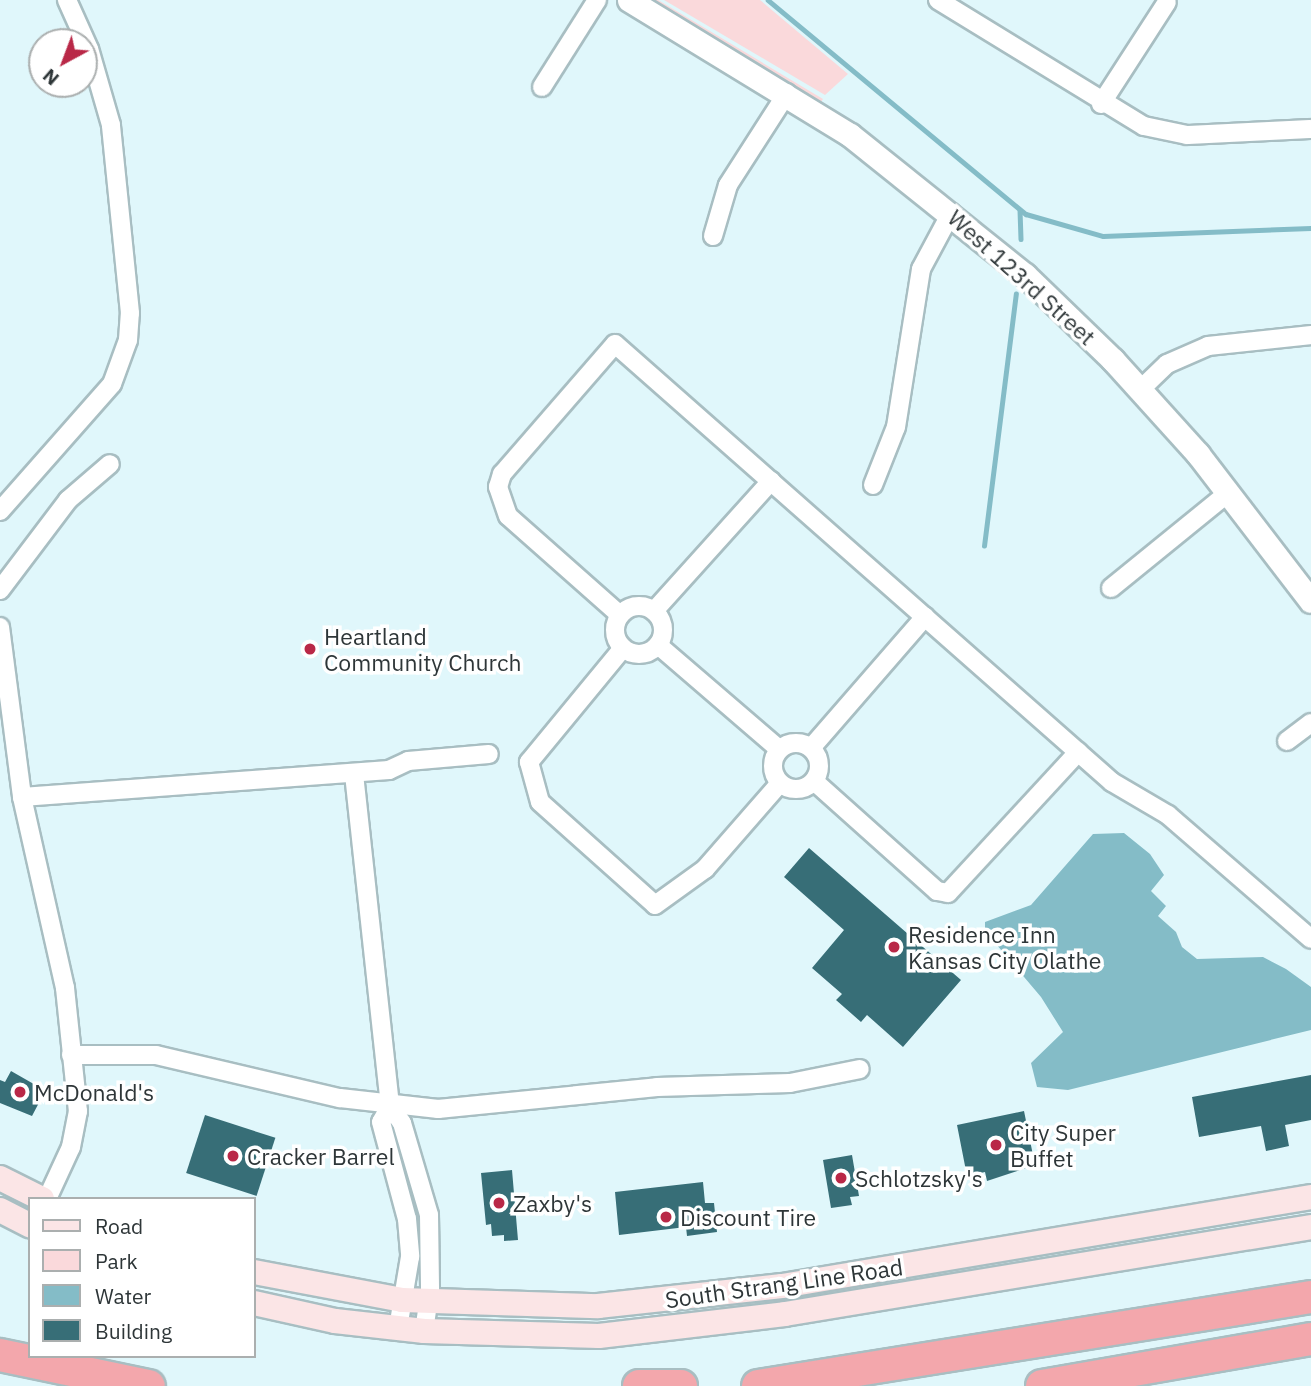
<!DOCTYPE html>
<style>
body{margin:0}
#map{position:relative;width:1311px;height:1386px;overflow:hidden;background:#e0f7fb;font-family:"IBM Plex Sans",sans-serif}
div>[style]{position:absolute}
.green>*{inset:0;background:#fad9db}
.water>*{inset:0;background:#84bcc7}
.stream>*{height:4.5px;margin:-2.25px;padding:0 2.25px;transform-origin:2.25px;border-radius:2.25px;background:#84bcc7}
.building>*{inset:0;background:#376e77;transform-origin:0 0}
.roads{filter:drop-shadow(2px 0 #a8bec2) drop-shadow(-2px 0 #a8bec2) drop-shadow(0 2px #a8bec2) drop-shadow(0 -2px #a8bec2)}
.minor>*{height:18px;margin:-9px;padding:0 9px;transform-origin:9px;border-radius:9px;background:#fff}
.minor>.ring{margin:-9px;padding:0;box-sizing:content-box;background:none;border:18px solid #fff;border-radius:50%}
.tertiary>*{height:23px;margin:-11.5px;padding:0 11.5px;transform-origin:11.5px;border-radius:11.5px;background:#fff}
.secondary>*{height:24px;margin:-12px;padding:0 12px;transform-origin:12px;border-radius:12px;background:#fbe5e6}
.motorway>*{height:32px;margin:-16px;padding:0 16px;transform-origin:16px;border-radius:16px;background:#f3a7ac}
.dots>*{width:19px;height:19px;translate:-50% -50%;box-sizing:border-box;border:4px solid #fff;border-radius:50%}
span{translate:-50% -50%;white-space:nowrap;text-align:center;line-height:1.15;-webkit-text-stroke:7px #fff;paint-order:stroke}
.street-label{font-size:23px;color:#2e3638}
.poi-label{font-size:23px;color:#2e3638}
.left{translate:0 -50%;text-align:left}
.legend{position:absolute;left:28px;top:1197px;width:228px;height:161px;box-sizing:border-box;background:#fff;border:2px solid #abafaf;margin:0;padding:9px 12px;list-style:none;font-size:21px;color:#2e3638}
.legend li{display:flex;align-items:center;gap:14px;height:35px}
.legend b{width:35px;border:2px solid #abafaf}
.north{position:absolute;left:28px;top:28px;width:70px;height:70px;box-sizing:border-box;background:#fff;border:2px solid #abafaf;border-radius:50%;rotate:221deg;font-size:19px;font-weight:700;line-height:28px;text-align:center;color:#2e3638}
.north::after{content:'';display:block;margin:auto;width:24px;height:32px;background:#b92847;clip-path:polygon(50% 0,100% 100%,50% 72%,0 100%)}
</style>
<div id="map">
<div class="green">
<i style="clip-path:polygon(652px 0,658px 0,823px 99px,821px 102px)"></i>
<i style="clip-path:polygon(664px 0,760px 0,848px 74px,825px 95px)"></i>
</div>
<div class="water">
<i style="clip-path:polygon(1124px 833px,1150px 854px,1164px 875px,1151px 891px,1166px 906px,1158px 916px,1176px 932px,1182px 947px,1197px 959px,1263px 957px,1286px 969px,1311px 987px,1311px 1030px,1068px 1090px,1037px 1087px,1031px 1063px,1063px 1032px,1041px 997px,985px 931px,985px 922px,1031px 905px,1093px 834px)"></i>
</div>
<div class="stream">
<i style="left:768px;top:0;width:335px;rotate:39.7deg"></i>
<i style="left:1026px;top:214px;width:80px;rotate:15.9deg"></i>
<i style="left:1103px;top:236px;width:208px;rotate:-2.2deg"></i>
<i style="left:1020px;top:210px;width:29px;rotate:88deg"></i>
<i style="left:984px;top:546px;width:254px;rotate:-82.8deg"></i>
</div>
<div class="building">
<i style="clip-path:polygon(809px 848px,961px 980px,903px 1047px,867px 1015px,861px 1022px,836px 1000px,842px 994px,812px 968px,844px 930px,784px 877px)"></i>
<i style="clip-path:polygon(11px 1071px,39px 1087px,42px 1097px,32px 1116px,0 1103px,0 1080px,5px 1082px)"></i>
<i style="clip-path:polygon(1311px 1075px,1311px 1120px,1285px 1125px,1289px 1146px,1266px 1151px,1261px 1126px,1199px 1137px,1192px 1097px)"></i>
<i style="clip-path:polygon(1024px 1111px,1035px 1165px,987px 1181px,985px 1172px,967px 1176px,957px 1125px)"></i>
<i style="left:205px;top:1115px;width:74px;height:61px;rotate:18deg"></i>
<i style="clip-path:polygon(852px 1155px,859px 1196px,850px 1197px,852px 1205px,831px 1208px,823px 1160px)"></i>
<i style="clip-path:polygon(512px 1170px,518px 1240px,504px 1241px,504px 1235px,492px 1236px,491px 1224px,486px 1225px,481px 1173px)"></i>
<i style="clip-path:polygon(703px 1182px,705px 1203px,714px 1203px,717px 1232px,687px 1236px,686px 1227px,619px 1235px,615px 1192px)"></i>
</div>
<div class="roads">
<div class="minor">
<i style="left:938px;top:0;width:241px;rotate:31.5deg"></i>
<i style="left:1144px;top:126px;width:44px;rotate:11.8deg"></i>
<i style="left:1187px;top:135px;width:124px;rotate:-2.8deg"></i>
<i style="left:542px;top:87px;width:103px;rotate:-57.7deg"></i>
<i style="left:1101px;top:104px;width:121px;rotate:-57.1deg"></i>
<i style="left:713px;top:236px;width:53px;rotate:-73.6deg"></i>
<i style="left:728px;top:185px;width:109px;rotate:-57.3deg"></i>
<i style="left:1141px;top:389px;width:36px;rotate:-44deg"></i>
<i style="left:1167px;top:364px;width:45px;rotate:-23.7deg"></i>
<i style="left:1208px;top:346px;width:104px;rotate:-6.1deg"></i>
<i style="left:873px;top:485px;width:62px;rotate:-68.4deg"></i>
<i style="left:896px;top:427px;width:160px;rotate:-81deg"></i>
<i style="left:921px;top:269px;width:64px;rotate:-61.8deg"></i>
<i style="left:0;top:511px;width:169px;rotate:-48.6deg"></i>
<i style="left:112px;top:384px;width:47px;rotate:-70deg"></i>
<i style="left:128px;top:340px;width:27px;rotate:-86deg"></i>
<i style="left:130px;top:313px;width:189px;rotate:-95.8deg"></i>
<i style="left:111px;top:125px;width:79px;rotate:-106.1deg"></i>
<i style="left:89px;top:49px;width:54px;rotate:-114.2deg"></i>
<i style="left:1111px;top:588px;width:152px;rotate:-39.1deg"></i>
<i style="left:0;top:590px;width:113px;rotate:-52.9deg"></i>
<i style="left:68px;top:500px;width:55px;rotate:-40.6deg"></i>
<i class="ring" style="left:615px;top:606px;width:30px;height:30px"></i>
<i style="left:654px;top:611px;width:175px;rotate:-48deg"></i>
<i style="left:620px;top:615px;width:149px;rotate:-138.5deg"></i>
<i style="left:508px;top:516px;width:31px;rotate:-109deg"></i>
<i style="left:498px;top:487px;width:14px;rotate:-73deg"></i>
<i style="left:502px;top:474px;width:172px;rotate:-49deg"></i>
<i style="left:615px;top:344px;width:662px;rotate:41.39deg"></i>
<i style="left:1112px;top:782px;width:65px;rotate:30.5deg"></i>
<i style="left:1168px;top:815px;width:189px;rotate:40.9deg"></i>
<i style="left:0;top:627px;width:171px;rotate:82.6deg"></i>
<i style="left:22px;top:797px;width:196px;rotate:77.3deg"></i>
<i style="left:65px;top:988px;width:124px;rotate:84deg"></i>
<i style="left:78px;top:1111px;width:37px;rotate:101deg"></i>
<i style="left:71px;top:1147px;width:57px;rotate:114.8deg"></i>
<i style="left:658px;top:645px;width:160px;rotate:40.7deg"></i>
<i style="left:623px;top:648px;width:148px;rotate:129.5deg"></i>
<i style="left:529px;top:762px;width:41px;rotate:74.6deg"></i>
<i style="left:540px;top:802px;width:154px;rotate:41.8deg"></i>
<i style="left:655px;top:905px;width:62px;rotate:-35.8deg"></i>
<i style="left:705px;top:869px;width:114px;rotate:-48.9deg"></i>
<i style="left:1287px;top:741px;width:30px;rotate:-37deg"></i>
<i class="ring" style="left:773px;top:743px;width:28px;height:28px"></i>
<i style="left:811px;top:748px;width:174px;rotate:-49deg"></i>
<i style="left:354px;top:774px;width:334px;rotate:83.8deg"></i>
<i style="left:390px;top:1106px;width:21px;rotate:55deg"></i>
<i style="left:402px;top:1123px;width:96px;rotate:73.6deg"></i>
<i style="left:429px;top:1215px;width:75px;rotate:89.2deg"></i>
<i style="left:430px;top:1290px;width:41px;rotate:98.3deg"></i>
<i style="left:814px;top:781px;width:165px;rotate:41.8deg"></i>
<i style="left:937px;top:891px;width:11px;rotate:10deg"></i>
<i style="left:948px;top:893px;width:192px;rotate:-47.3deg"></i>
<i style="left:22px;top:797px;width:368px;rotate:-4.2deg"></i>
<i style="left:389px;top:770px;width:21px;rotate:-25deg"></i>
<i style="left:408px;top:761px;width:81px;rotate:-4.9deg"></i>
<i style="left:71px;top:1055px;width:85px"></i>
<i style="left:156px;top:1055px;width:189px;rotate:13.2deg"></i>
<i style="left:340px;top:1098px;width:99px;rotate:6.4deg"></i>
<i style="left:438px;top:1109px;width:220px;rotate:-5.7deg"></i>
<i style="left:657px;top:1087px;width:133px;rotate:-1.7deg"></i>
<i style="left:790px;top:1083px;width:71px;rotate:-11.3deg"></i>
<i style="left:390px;top:1106px;width:18px;rotate:119deg"></i>
<i style="left:381px;top:1122px;width:100px;rotate:75deg"></i>
<i style="left:407px;top:1219px;width:38px;rotate:85deg"></i>
<i style="left:410px;top:1257px;width:72px;rotate:99.6deg"></i>
</div>
<div class="tertiary">
<i style="left:629px;top:0;width:259px;rotate:31.4deg"></i>
<i style="left:850px;top:135px;width:224px;rotate:38.7deg"></i>
<i style="left:1025px;top:275px;width:122px;rotate:44deg"></i>
<i style="left:1113px;top:360px;width:127px;rotate:47.9deg"></i>
<i style="left:1198px;top:454px;width:185px;rotate:52.5deg"></i>
</div>
<div class="secondary">
<i style="left:0;top:1178px;width:47px;rotate:26.6deg"></i>
<i style="left:0;top:1210px;width:34px;rotate:27deg"></i>
<i style="left:254px;top:1272px;width:151px;rotate:10.7deg"></i>
<i style="left:402px;top:1300px;width:196px;rotate:1.8deg"></i>
<i style="left:598px;top:1306px;width:185px;rotate:-6.2deg"></i>
<i style="left:782px;top:1286px;width:536px;rotate:-9.55deg"></i>
<i style="left:254px;top:1303px;width:83px;rotate:12.5deg"></i>
<i style="left:335px;top:1321px;width:90px;rotate:6.4deg"></i>
<i style="left:424px;top:1331px;width:175px;rotate:1.6deg"></i>
<i style="left:599px;top:1336px;width:187px;rotate:-6.7deg"></i>
<i style="left:785px;top:1314px;width:533px;rotate:-9.39deg"></i>
</div>
<div class="motorway">
<i style="left:0;top:1355px;width:152px;rotate:11.8deg"></i>
<i style="left:639px;top:1386px;width:42px"></i>
<i style="left:758px;top:1386px;width:560px;rotate:-9.14deg"></i>
<i style="left:1042px;top:1386px;width:273px;rotate:-9.9deg"></i>
</div>
</div>
<div class="dots">
<i style="left:310px;top:649px;background:#b92847"></i>
<i style="left:894px;top:947px;background:#b92847"></i>
<i style="left:20px;top:1092px;background:#b92847"></i>
<i style="left:996px;top:1145px;background:#b92847"></i>
<i style="left:233px;top:1156px;background:#b92847"></i>
<i style="left:841px;top:1178px;background:#b92847"></i>
<i style="left:499px;top:1203px;background:#b92847"></i>
<i style="left:666px;top:1217px;background:#b92847"></i>
</div>
<div class="street-label">
<span style="left:1022px;top:277px;rotate:42deg">West 123rd Street</span>
<span style="left:784px;top:1283px;rotate:-8deg">South Strang Line Road</span>
</div>
<div class="poi-label">
<span class="left" style="left:324px;top:649px">Heartland<br>Community Church</span>
<span class="left" style="left:908px;top:947px">Residence Inn<br>Kansas City Olathe</span>
<span class="left" style="left:34px;top:1092px">McDonald's</span>
<span class="left" style="left:1010px;top:1145px">City Super<br>Buffet</span>
<span class="left" style="left:247px;top:1156px">Cracker Barrel</span>
<span class="left" style="left:855px;top:1178px">Schlotzsky's</span>
<span class="left" style="left:513px;top:1203px">Zaxby's</span>
<span class="left" style="left:680px;top:1217px">Discount Tire</span>
</div>
<ul class="legend">
<li><b style="height:9px;background:#fbe5e6"></b>Road</li>
<li><b style="height:19px;background:#fad9db"></b>Park</li>
<li><b style="height:19px;background:#84bcc7"></b>Water</li>
<li><b style="height:19px;background:#376e77"></b>Building</li>
</ul>
<div class="north">N</div>
</div>
